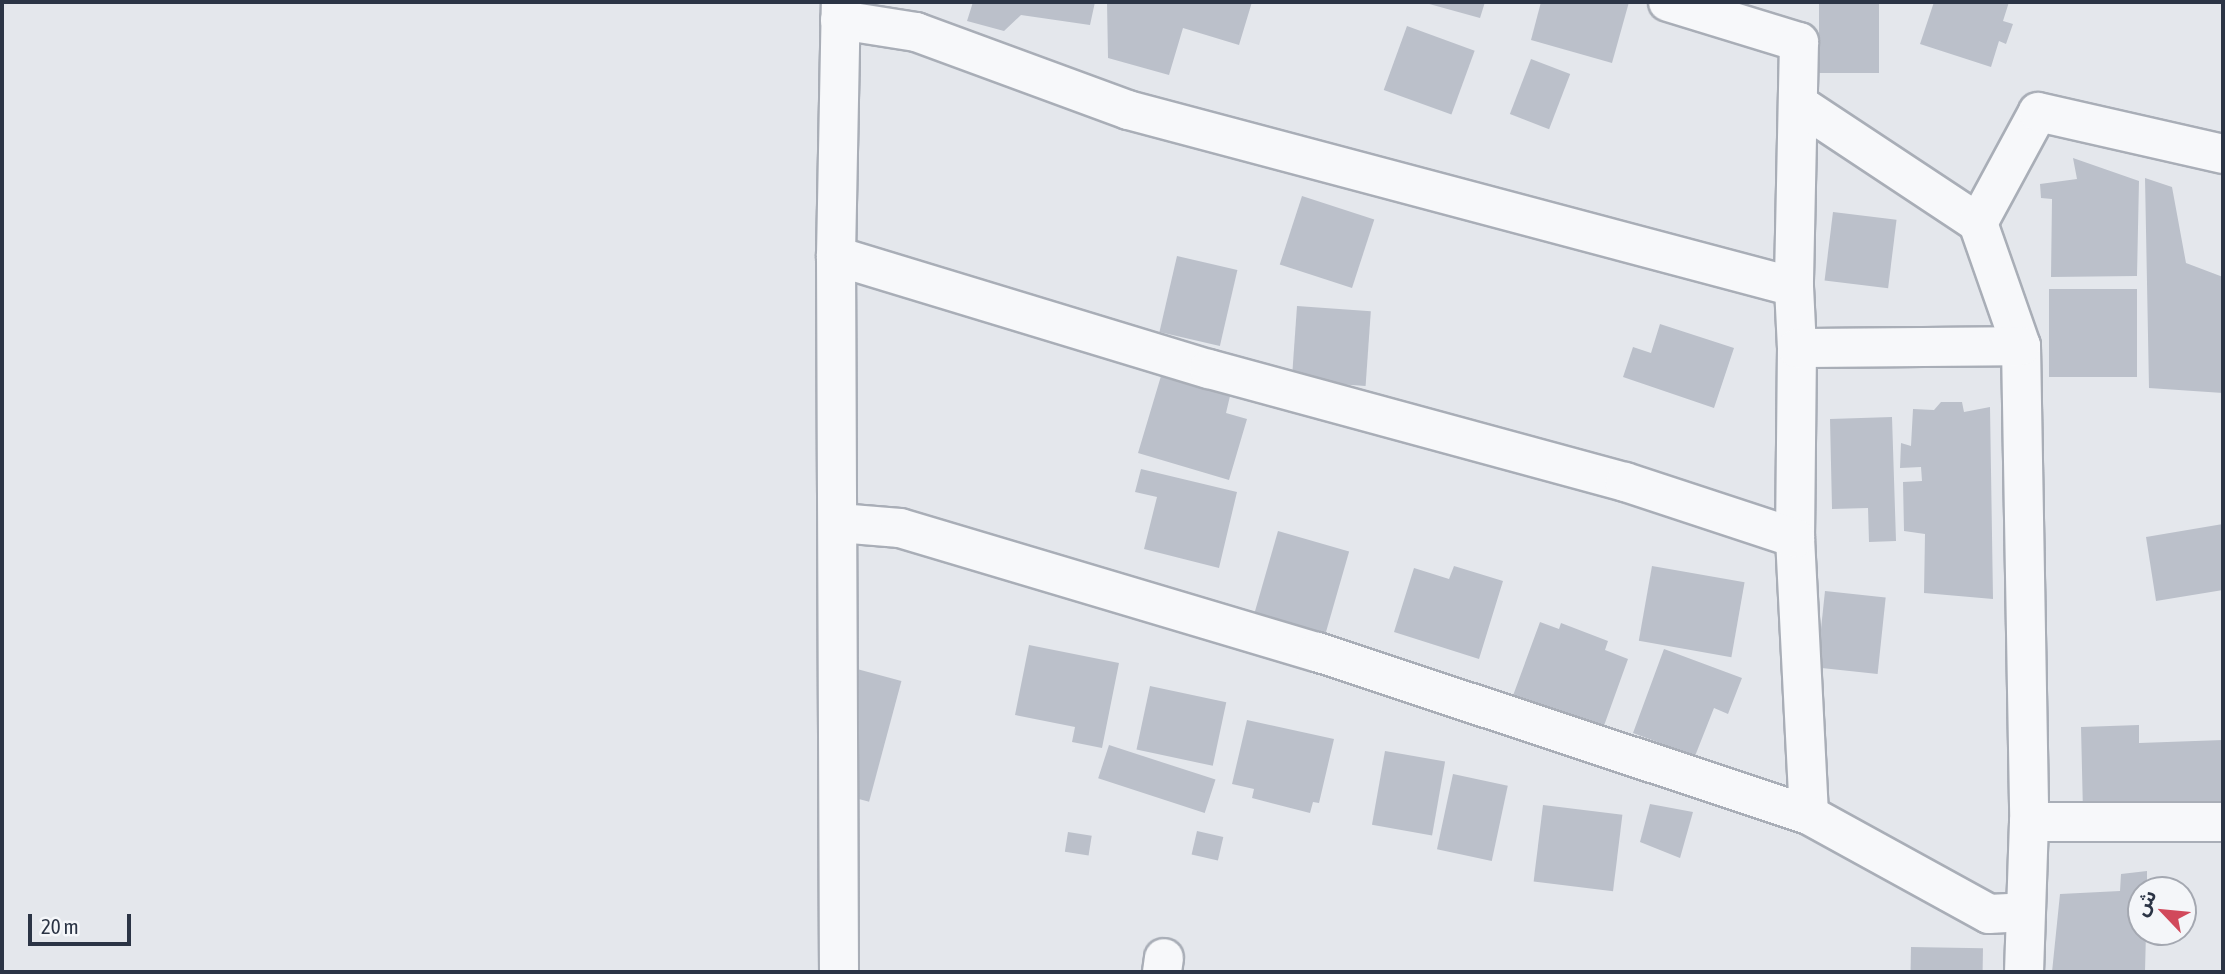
<!DOCTYPE html>
<meta charset="utf-8">
<style>
body{margin:0}
#map{position:relative;width:2225px;height:974px;overflow:hidden;background:#e4e7ec;font-family:"Asap Condensed","Noto Sans Arabic",sans-serif}
div>[style]{position:absolute}
.building>*{inset:0;background:#bbc0ca;transform-origin:0 0}
.roads{filter:drop-shadow(2px 0 #a9aeb7) drop-shadow(-2px 0 #a9aeb7) drop-shadow(0 2px #a9aeb7) drop-shadow(0 -2px #a9aeb7)}
.minor>*{height:38px;margin:-19px;padding:0 19px;transform-origin:19px;border-radius:19px;background:#f7f8fa}
span{translate:-50% -50%;white-space:nowrap;text-align:center;line-height:1.15;-webkit-text-stroke:7px #f4f6f9;paint-order:stroke}
.frame{position:absolute;inset:0;border:4px solid #2b3445;pointer-events:none}
.north{position:absolute;left:2127px;top:876px;width:70px;height:70px;box-sizing:border-box;background:#f4f6f9;border:2px solid #a4a8b1;border-radius:50%;rotate:296deg;font-size:19px;font-weight:700;line-height:28px;text-align:center;color:#2b3445}
.north::after{content:'';display:block;margin:auto;width:24px;height:32px;background:#d1495b;clip-path:polygon(50% 0,100% 100%,50% 72%,0 100%)}
.scale{position:absolute;left:28px;top:914px;width:103px;height:32px;box-sizing:border-box;border:4px solid #2b3445;border-top:0;padding-left:9px;font-size:21px;line-height:24px;white-space:nowrap;color:#2b3445;-webkit-text-stroke:5px #f4f6f9;paint-order:stroke}
</style>
<div id="map">
<div class="building">
<i style="clip-path:polygon(973px 2px,1095px 2px,1090px 25px,1021px 15px,1004px 31px,967px 21px)"></i>
<i style="clip-path:polygon(1107px 2px,1252px 2px,1239px 45px,1183px 28px,1169px 75px,1108px 58px)"></i>
<i style="clip-path:polygon(1422px 2px,1485px 2px,1480px 18px)"></i>
<i style="clip-path:polygon(1541px 2px,1629px 2px,1612px 63px,1531px 40px)"></i>
<i style="left:1819px;top:2px;width:60px;height:71px"></i>
<i style="clip-path:polygon(1934px 2px,2009px 2px,2003px 21px,2013px 24px,2006px 44px,1999px 41px,1991px 67px,1920px 44px)"></i>
<i style="left:1407px;top:26px;width:72px;height:68px;rotate:20deg"></i>
<i style="left:1531px;top:59px;width:42px;height:59px;rotate:21deg"></i>
<i style="clip-path:polygon(2073px 158px,2139px 181px,2137px 276px,2051px 277px,2052px 199px,2041px 198px,2040px 184px,2077px 179px)"></i>
<i style="clip-path:polygon(2145px 178px,2172px 187px,2186px 263px,2223px 277px,2223px 393px,2149px 388px)"></i>
<i style="left:1302px;top:196px;width:76px;height:72px;rotate:18deg"></i>
<i style="left:1833px;top:212px;width:64px;height:69px;rotate:7deg"></i>
<i style="left:1177px;top:256px;width:62px;height:78px;rotate:13deg"></i>
<i style="left:2049px;top:289px;width:88px;height:88px"></i>
<i style="left:1297px;top:306px;width:74px;height:75px;rotate:4deg"></i>
<i style="clip-path:polygon(1660px 324px,1734px 348px,1714px 408px,1623px 377px,1633px 347px,1651px 353px)"></i>
<i style="clip-path:polygon(1161px 376px,1230px 396px,1226px 413px,1247px 419px,1229px 480px,1138px 453px)"></i>
<i style="clip-path:polygon(1941px 402px,1962px 402px,1964px 412px,1990px 407px,1993px 599px,1924px 593px,1925px 534px,1904px 531px,1903px 482px,1922px 481px,1921px 467px,1900px 468px,1901px 443px,1911px 446px,1913px 409px,1934px 410px)"></i>
<i style="clip-path:polygon(1892px 417px,1896px 541px,1869px 542px,1868px 508px,1832px 509px,1830px 419px)"></i>
<i style="clip-path:polygon(1141px 469px,1237px 492px,1219px 568px,1144px 549px,1157px 497px,1135px 492px)"></i>
<i style="clip-path:polygon(2223px 524px,2223px 590px,2156px 601px,2146px 537px)"></i>
<i style="left:1278px;top:531px;width:74px;height:86px;rotate:16deg"></i>
<i style="clip-path:polygon(1454px 566px,1503px 581px,1479px 659px,1394px 632px,1414px 568px,1449px 579px)"></i>
<i style="left:1652px;top:566px;width:94px;height:76px;rotate:10deg"></i>
<i style="left:1825px;top:591px;width:61px;height:77px;rotate:6deg"></i>
<i style="clip-path:polygon(1540px 622px,1559px 629px,1561px 623px,1608px 641px,1605px 650px,1628px 659px,1601px 734px,1511px 701px)"></i>
<i style="clip-path:polygon(1029px 645px,1119px 663px,1102px 748px,1072px 742px,1075px 727px,1015px 715px)"></i>
<i style="clip-path:polygon(1664px 649px,1742px 678px,1728px 714px,1714px 708px,1695px 756px,1633px 733px)"></i>
<i style="left:857px;top:669px;width:46px;height:125px;rotate:15deg"></i>
<i style="left:1150px;top:686px;width:78px;height:65px;rotate:12deg"></i>
<i style="clip-path:polygon(1247px 720px,1334px 739px,1319px 803px,1313px 802px,1310px 813px,1252px 798px,1254px 789px,1232px 784px)"></i>
<i style="clip-path:polygon(2139px 725px,2139px 743px,2223px 740px,2223px 809px,2083px 813px,2081px 727px)"></i>
<i style="left:1109px;top:745px;width:112px;height:35px;rotate:18deg"></i>
<i style="left:1385px;top:751px;width:61px;height:75px;rotate:10deg"></i>
<i style="left:1453px;top:774px;width:56px;height:77px;rotate:12deg"></i>
<i style="clip-path:polygon(1650px 804px,1693px 812px,1680px 858px,1640px 842px)"></i>
<i style="left:1543px;top:805px;width:80px;height:77px;rotate:7deg"></i>
<i style="left:1197px;top:831px;width:27px;height:24px;rotate:13deg"></i>
<i style="left:1068px;top:832px;width:24px;height:20px;rotate:9deg"></i>
<i style="clip-path:polygon(2147px 871px,2147px 890px,2141px 890px,2141px 932px,2146px 932px,2145px 972px,2052px 972px,2060px 894px,2120px 891px,2121px 874px)"></i>
<i style="left:1911px;top:947px;width:72px;height:25px;rotate:1deg"></i>
</div>
<div class="roads">
<div class="minor">
<i style="left:1668px;top:2px;width:137px;rotate:17deg"></i>
<i style="left:1799px;top:42px;width:245px;rotate:91.2deg"></i>
<i style="left:1794px;top:287px;width:61px;rotate:87.2deg"></i>
<i style="left:1797px;top:348px;width:190px;rotate:90.6deg"></i>
<i style="left:1795px;top:538px;width:277px;rotate:87.1deg"></i>
<i style="left:840px;top:20px;width:77px;rotate:9deg"></i>
<i style="left:916px;top:32px;width:226px;rotate:20.2deg"></i>
<i style="left:1128px;top:110px;width:689px;rotate:14.88deg"></i>
<i style="left:1800px;top:105px;width:214px;rotate:33.5deg"></i>
<i style="left:1978px;top:223px;width:130px;rotate:70.7deg"></i>
<i style="left:2021px;top:346px;width:476px;rotate:89deg"></i>
<i style="left:2029px;top:822px;width:150px;rotate:91.9deg"></i>
<i style="left:1978px;top:223px;width:126px;rotate:-61.6deg"></i>
<i style="left:2038px;top:112px;width:190px;rotate:12.8deg"></i>
<i style="left:836px;top:256px;width:390px;rotate:16.9deg"></i>
<i style="left:1209px;top:369px;width:431px;rotate:15.2deg"></i>
<i style="left:1625px;top:482px;width:179px;rotate:18.2deg"></i>
<i style="left:1797px;top:348px;width:224px;rotate:-0.5deg"></i>
<i style="left:839px;top:523px;width:61px;rotate:4.7deg"></i>
<i style="left:900px;top:528px;width:435px;rotate:16.6deg"></i>
<i style="left:1317px;top:652px;width:518px;rotate:18.33deg"></i>
<i style="left:1809px;top:815px;width:205px;rotate:28.8deg"></i>
<i style="left:1989px;top:914px;width:36px;rotate:-3deg"></i>
<i style="left:2029px;top:822px;width:194px"></i>
<i style="left:839px;top:972px;width:716px;rotate:-90.24deg"></i>
<i style="left:836px;top:256px;width:254px;rotate:-88.9deg"></i>
<i style="left:1162px;top:972px;width:14px;rotate:-82deg"></i>
</div>
</div>
<div class="frame"></div>
<div class="north">ش</div>
<div class="scale">20 m</div>
</div>
